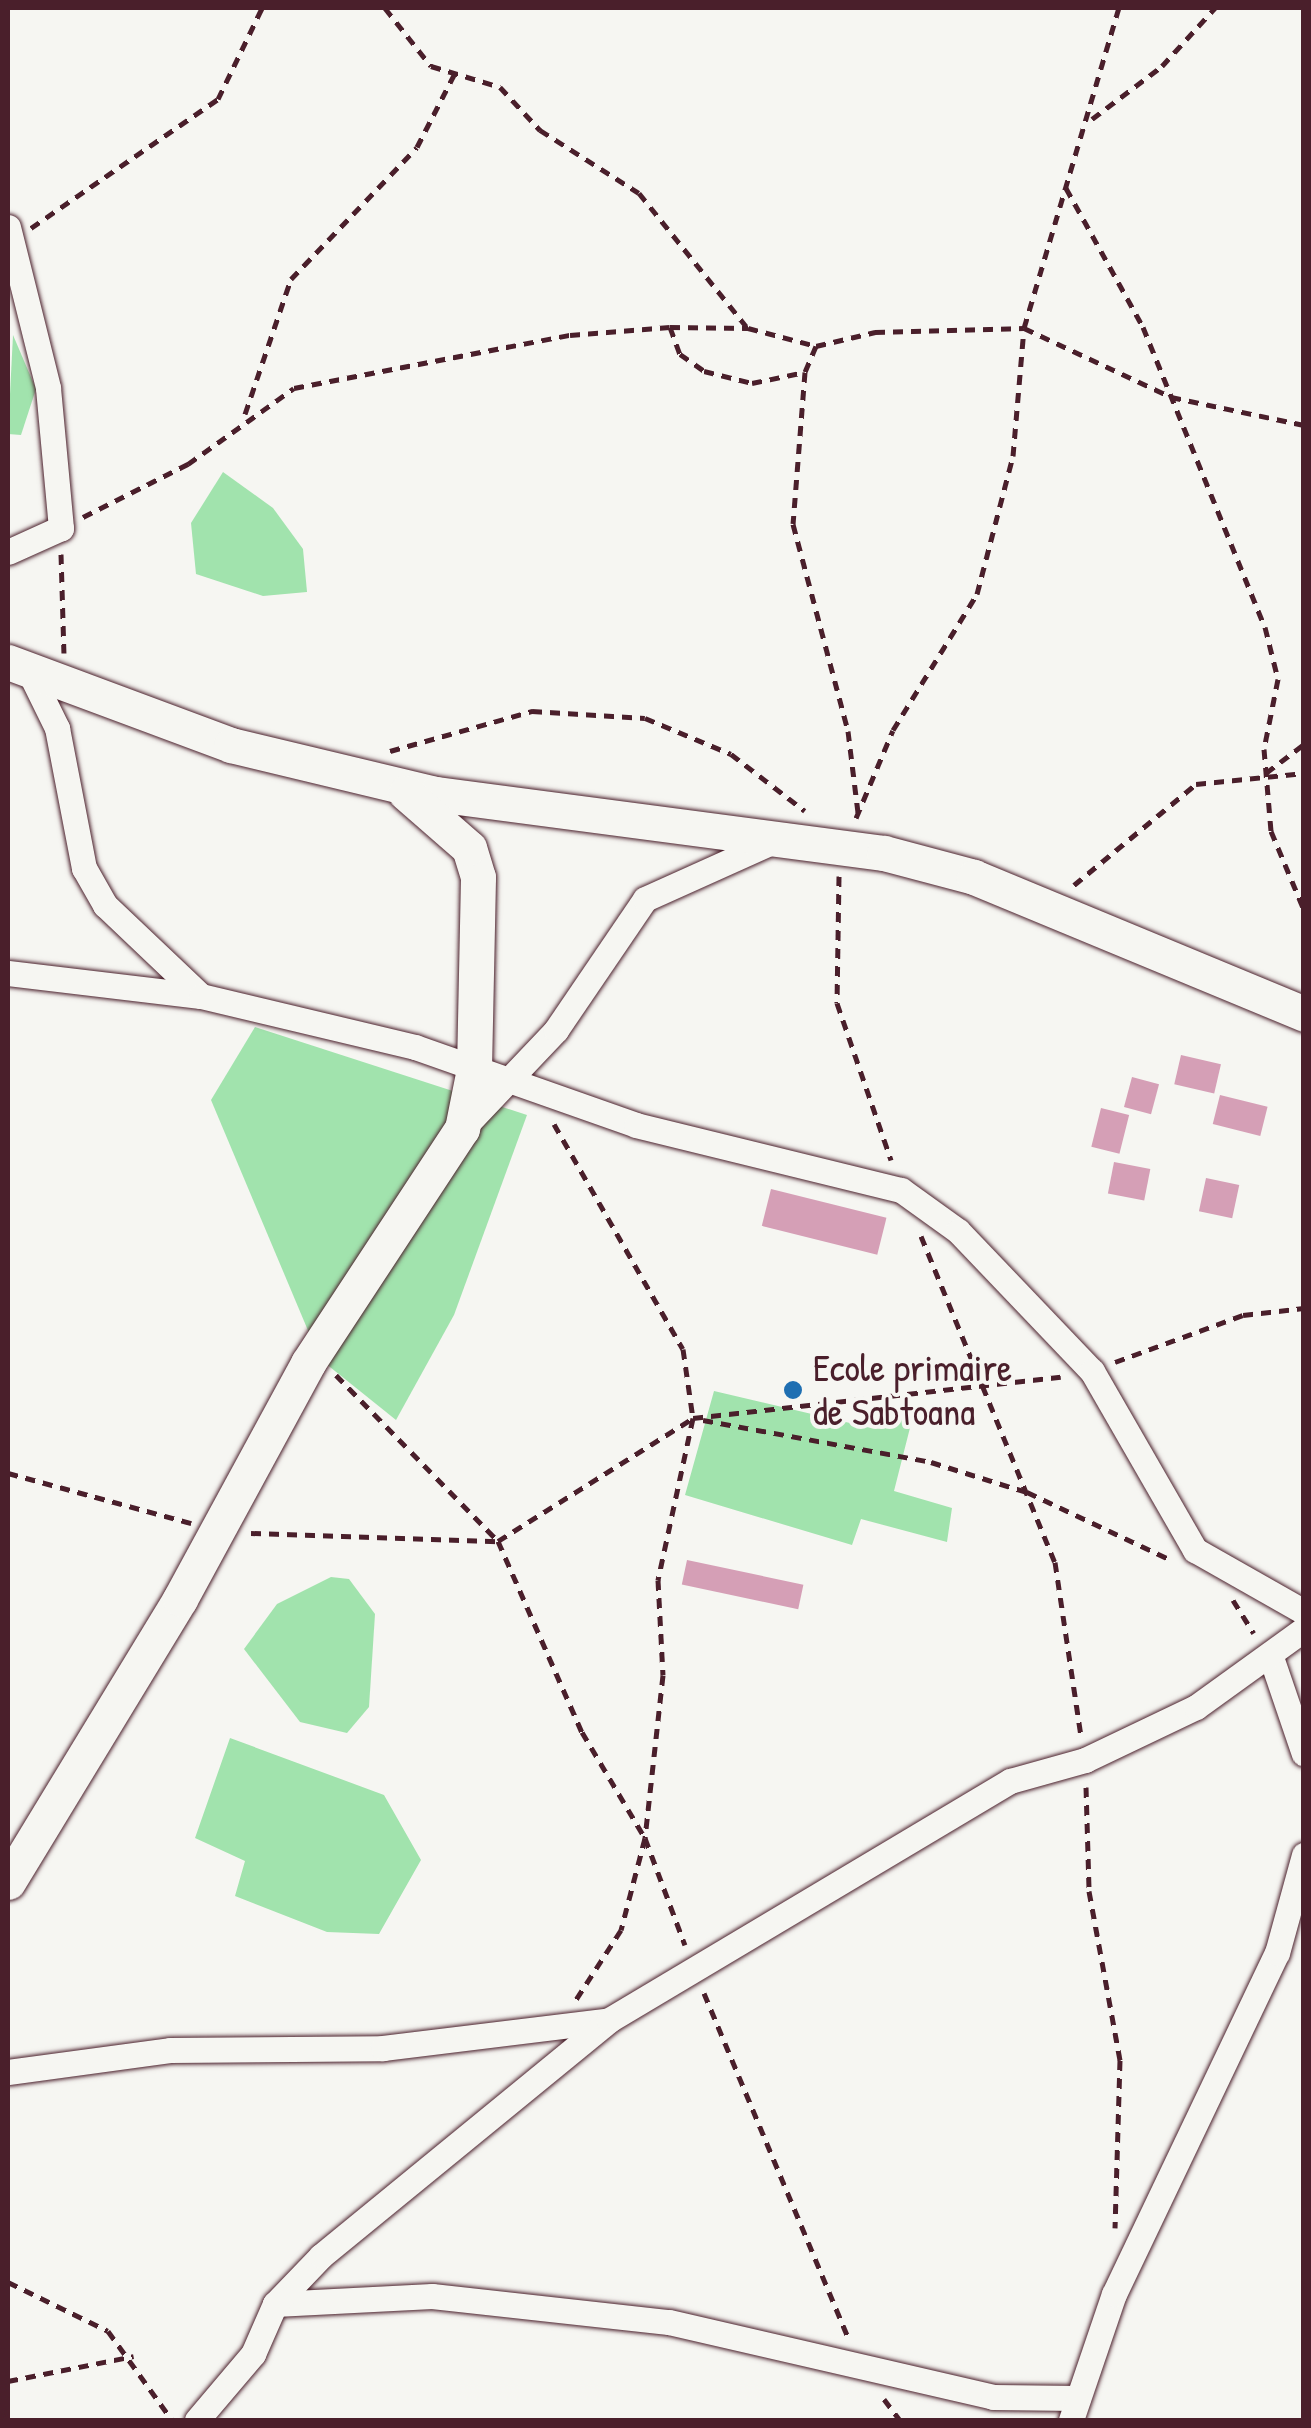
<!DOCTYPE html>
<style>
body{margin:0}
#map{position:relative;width:1311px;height:2428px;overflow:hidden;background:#f6f6f2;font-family:"Patrick Hand",sans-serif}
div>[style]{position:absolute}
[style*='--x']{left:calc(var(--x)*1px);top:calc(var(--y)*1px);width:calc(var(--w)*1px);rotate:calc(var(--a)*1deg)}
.green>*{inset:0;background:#a1e3ad}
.building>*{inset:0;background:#d59fb6;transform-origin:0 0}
.path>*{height:5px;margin-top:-2.5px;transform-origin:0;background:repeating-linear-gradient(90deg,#4a1f2b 0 10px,transparent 0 18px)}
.roads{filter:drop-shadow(0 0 2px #4a1f2b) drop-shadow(0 0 2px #4a1f2b)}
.street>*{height:25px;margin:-12.5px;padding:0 12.5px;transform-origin:12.5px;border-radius:12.5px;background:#f6f6f2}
.secondary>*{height:35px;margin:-17.5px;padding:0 17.5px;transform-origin:17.5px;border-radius:17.5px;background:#f6f6f2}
.dots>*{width:28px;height:28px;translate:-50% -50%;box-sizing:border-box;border:5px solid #f6f6f2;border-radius:50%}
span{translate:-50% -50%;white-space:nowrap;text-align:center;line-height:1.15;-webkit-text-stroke:8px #f6f6f2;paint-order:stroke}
.poi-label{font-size:38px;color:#4a1f2b}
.left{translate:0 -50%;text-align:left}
.frame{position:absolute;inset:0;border:10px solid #4a1f2b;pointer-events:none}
</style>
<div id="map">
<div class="green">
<div style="clip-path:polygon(13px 335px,36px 389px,21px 435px,8px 434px)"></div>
<div style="clip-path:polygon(223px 472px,273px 508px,303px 549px,307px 592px,263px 596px,196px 574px,191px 523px)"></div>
<div style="clip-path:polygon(255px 1027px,527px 1115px,454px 1315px,396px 1420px,320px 1359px,211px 1100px)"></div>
<div style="clip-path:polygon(714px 1391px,871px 1428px,881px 1403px,914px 1412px,894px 1491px,952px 1508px,947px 1542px,861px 1519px,852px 1545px,685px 1495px)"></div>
<div style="clip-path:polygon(331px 1577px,349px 1579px,375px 1614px,369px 1707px,347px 1733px,300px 1722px,244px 1649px,277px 1604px)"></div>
<div style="clip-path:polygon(230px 1738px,384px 1795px,421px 1860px,379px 1934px,327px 1932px,235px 1896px,245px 1861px,195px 1838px)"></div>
</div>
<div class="building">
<div style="left:1181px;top:1055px;width:41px;height:30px;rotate:13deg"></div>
<div style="left:1132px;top:1077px;width:28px;height:31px;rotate:15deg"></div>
<div style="left:1220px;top:1095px;width:49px;height:30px;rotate:14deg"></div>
<div style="left:1101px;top:1108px;width:29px;height:40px;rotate:14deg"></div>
<div style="left:1114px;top:1162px;width:37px;height:32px;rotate:11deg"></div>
<div style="left:1206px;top:1178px;width:34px;height:34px;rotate:12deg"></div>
<div style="left:771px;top:1189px;width:119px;height:38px;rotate:14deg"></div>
<div style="left:687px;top:1560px;width:119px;height:25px;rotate:12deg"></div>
</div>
<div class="path">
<div style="--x:385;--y:8;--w:74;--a:51.6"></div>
<div style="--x:431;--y:66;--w:72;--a:16.9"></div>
<div style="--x:500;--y:87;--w:59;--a:47.1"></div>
<div style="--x:540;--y:130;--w:117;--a:32.5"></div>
<div style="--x:639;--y:193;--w:171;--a:51.2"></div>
<div style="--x:1092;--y:119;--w:88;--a:-37.1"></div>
<div style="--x:1162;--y:66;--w:79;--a:-47.6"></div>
<div style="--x:1066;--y:188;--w:159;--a:61"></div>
<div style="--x:1143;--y:327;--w:324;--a:67.9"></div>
<div style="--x:1265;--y:627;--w:54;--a:76"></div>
<div style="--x:1278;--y:679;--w:71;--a:101.3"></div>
<div style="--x:1264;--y:749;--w:82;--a:85.1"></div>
<div style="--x:1271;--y:831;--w:86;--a:67.3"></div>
<div style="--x:31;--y:228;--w:227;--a:-34.6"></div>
<div style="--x:218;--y:99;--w:101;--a:-64.2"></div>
<div style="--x:670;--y:327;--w:29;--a:70"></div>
<div style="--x:680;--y:354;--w:29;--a:35"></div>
<div style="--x:704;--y:371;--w:49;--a:14"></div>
<div style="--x:752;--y:383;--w:54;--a:-11.7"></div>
<div style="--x:816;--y:346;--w:28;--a:113"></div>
<div style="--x:805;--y:372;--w:152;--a:94.5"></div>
<div style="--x:793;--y:524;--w:214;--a:75.1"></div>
<div style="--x:848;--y:731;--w:83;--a:83"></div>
<div style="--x:245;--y:414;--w:143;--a:-71.2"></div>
<div style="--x:291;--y:279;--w:182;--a:-46.3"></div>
<div style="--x:417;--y:147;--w:83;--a:-62.8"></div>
<div style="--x:83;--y:517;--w:118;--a:-26.8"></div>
<div style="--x:188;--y:464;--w:130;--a:-35.6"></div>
<div style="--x:294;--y:388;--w:281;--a:-10.9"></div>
<div style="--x:570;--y:335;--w:100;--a:-4.6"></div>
<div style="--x:670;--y:327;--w:78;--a:0.7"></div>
<div style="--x:748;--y:328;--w:70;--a:14.8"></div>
<div style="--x:816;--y:346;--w:61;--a:-13.3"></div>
<div style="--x:875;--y:332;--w:149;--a:-1.5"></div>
<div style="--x:1024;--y:328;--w:162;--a:25.1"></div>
<div style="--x:1171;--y:397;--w:136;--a:11.9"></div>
<div style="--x:61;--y:554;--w:99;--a:88.3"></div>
<div style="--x:390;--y:751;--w:148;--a:-15.7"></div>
<div style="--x:532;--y:711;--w:113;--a:3.5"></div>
<div style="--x:645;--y:718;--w:93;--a:22.7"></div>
<div style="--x:731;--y:754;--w:93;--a:37.6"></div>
<div style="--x:1266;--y:773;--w:48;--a:-37.3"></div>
<div style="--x:856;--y:818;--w:95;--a:-67.2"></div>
<div style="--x:893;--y:730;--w:160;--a:-58.3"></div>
<div style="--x:977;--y:594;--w:143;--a:-75.4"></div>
<div style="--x:1013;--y:456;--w:128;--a:-85.1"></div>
<div style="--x:1024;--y:328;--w:334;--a:-73.5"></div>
<div style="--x:839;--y:876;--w:127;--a:90.9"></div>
<div style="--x:837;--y:1003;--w:166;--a:71"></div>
<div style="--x:1074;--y:885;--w:158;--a:-39.6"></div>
<div style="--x:1196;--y:784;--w:109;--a:-5.8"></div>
<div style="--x:554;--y:1124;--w:259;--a:60.2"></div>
<div style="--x:683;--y:1349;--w:70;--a:81.8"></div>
<div style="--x:693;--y:1418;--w:166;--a:102.2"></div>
<div style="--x:658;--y:1580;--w:95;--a:87"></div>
<div style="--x:663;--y:1675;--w:164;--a:96.3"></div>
<div style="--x:645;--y:1838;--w:95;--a:104.6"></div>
<div style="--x:621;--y:1930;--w:85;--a:122.9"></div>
<div style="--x:921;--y:1236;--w:352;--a:67.7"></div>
<div style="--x:1055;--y:1562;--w:176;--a:81.5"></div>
<div style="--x:1115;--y:1362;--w:136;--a:-20.2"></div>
<div style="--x:1243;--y:1315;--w:61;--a:-6.5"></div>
<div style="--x:336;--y:1375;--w:232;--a:45.7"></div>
<div style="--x:498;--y:1541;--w:209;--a:66.3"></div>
<div style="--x:582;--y:1732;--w:123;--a:59.3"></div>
<div style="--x:645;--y:1838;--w:114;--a:69.5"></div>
<div style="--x:703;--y:1420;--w:232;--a:10.4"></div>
<div style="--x:931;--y:1462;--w:101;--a:17.4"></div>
<div style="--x:1027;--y:1492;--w:157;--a:25.3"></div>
<div style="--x:8;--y:1473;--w:190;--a:15.3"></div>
<div style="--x:251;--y:1533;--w:247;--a:1.9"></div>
<div style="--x:498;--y:1541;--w:231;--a:-32.2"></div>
<div style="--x:693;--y:1418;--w:370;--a:-6.4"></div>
<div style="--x:1233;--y:1600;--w:39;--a:58"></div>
<div style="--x:1086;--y:1787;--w:104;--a:88.3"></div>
<div style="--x:1089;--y:1891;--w:172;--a:79.6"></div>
<div style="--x:1120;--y:2060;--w:168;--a:91.7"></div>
<div style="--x:704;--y:1993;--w:374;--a:67.3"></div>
<div style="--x:8;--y:2282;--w:111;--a:26.1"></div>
<div style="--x:108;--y:2331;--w:110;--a:54.3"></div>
<div style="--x:8;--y:2381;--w:128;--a:-11.2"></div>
<div style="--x:884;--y:2399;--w:26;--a:53"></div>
</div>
<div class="roads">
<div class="street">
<div style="--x:8;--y:227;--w:166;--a:76"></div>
<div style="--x:48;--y:388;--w:141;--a:84.7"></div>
<div style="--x:61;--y:528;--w:58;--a:155.6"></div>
<div style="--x:29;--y:671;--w:64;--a:63.8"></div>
<div style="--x:57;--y:728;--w:143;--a:79.1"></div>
<div style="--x:84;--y:868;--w:43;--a:60.4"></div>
<div style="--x:105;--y:905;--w:132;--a:43.5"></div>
<div style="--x:8;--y:973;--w:194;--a:6.8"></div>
<div style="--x:201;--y:996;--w:220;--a:13.4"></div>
<div style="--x:415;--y:1047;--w:234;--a:19.4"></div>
<div style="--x:636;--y:1125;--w:273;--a:13.8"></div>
<div style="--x:901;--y:1190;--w:70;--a:35.7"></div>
<div style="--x:958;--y:1231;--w:194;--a:46.3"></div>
<div style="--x:1092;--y:1371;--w:207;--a:60.1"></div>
<div style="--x:1195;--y:1550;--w:125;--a:29.6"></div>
<div style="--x:465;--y:1126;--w:132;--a:-46.5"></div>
<div style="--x:556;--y:1030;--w:158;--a:-55.8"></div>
<div style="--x:645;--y:899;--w:139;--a:-24.2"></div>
<div style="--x:1271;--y:1657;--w:102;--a:71.2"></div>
<div style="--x:8;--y:2072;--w:163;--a:-7.7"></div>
<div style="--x:170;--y:2050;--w:213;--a:-0.5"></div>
<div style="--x:383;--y:2048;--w:223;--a:-7"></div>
<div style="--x:275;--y:2304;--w:157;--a:-2.9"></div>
<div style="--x:432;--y:2296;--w:238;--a:6.3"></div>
<div style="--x:669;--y:2322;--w:333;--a:13"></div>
<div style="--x:993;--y:2397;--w:85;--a:0.7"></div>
<div style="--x:197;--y:2420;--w:87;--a:-49.7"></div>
<div style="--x:253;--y:2354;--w:55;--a:-66.3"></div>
<div style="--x:275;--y:2304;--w:66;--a:-46.2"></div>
<div style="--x:321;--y:2256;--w:372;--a:-39.3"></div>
<div style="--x:609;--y:2020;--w:467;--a:-30.8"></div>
<div style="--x:1010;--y:1781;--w:78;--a:-15.6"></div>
<div style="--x:1085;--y:1760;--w:123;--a:-25.5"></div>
<div style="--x:1196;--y:1707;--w:133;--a:-35.8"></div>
<div style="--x:1071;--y:2420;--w:133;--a:-71.2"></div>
<div style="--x:1114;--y:2294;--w:378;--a:-64.5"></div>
<div style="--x:1277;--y:1953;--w:102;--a:-74.6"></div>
</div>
<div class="secondary">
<div style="--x:8;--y:662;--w:238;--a:20.4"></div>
<div style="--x:231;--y:745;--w:210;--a:13.5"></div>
<div style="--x:435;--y:794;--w:453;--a:7.5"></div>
<div style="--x:884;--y:853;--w:93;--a:14.9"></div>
<div style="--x:974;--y:877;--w:357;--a:22.5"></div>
<div style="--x:8;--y:1882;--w:331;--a:-58.7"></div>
<div style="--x:180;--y:1599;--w:268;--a:-61.5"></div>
<div style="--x:308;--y:1363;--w:280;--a:-56.7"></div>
<div style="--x:462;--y:1129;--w:61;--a:-78.7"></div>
<div style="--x:474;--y:1069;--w:192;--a:-88.8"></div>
<div style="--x:478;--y:877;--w:30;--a:-107"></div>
<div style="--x:469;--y:848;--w:84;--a:-138.9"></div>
</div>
</div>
<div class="dots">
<div style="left:793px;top:1390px;background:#1f6fb2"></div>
</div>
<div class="poi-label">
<span class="left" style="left:813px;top:1390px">Ecole primaire<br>de Sabtoana</span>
</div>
<div class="frame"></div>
</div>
